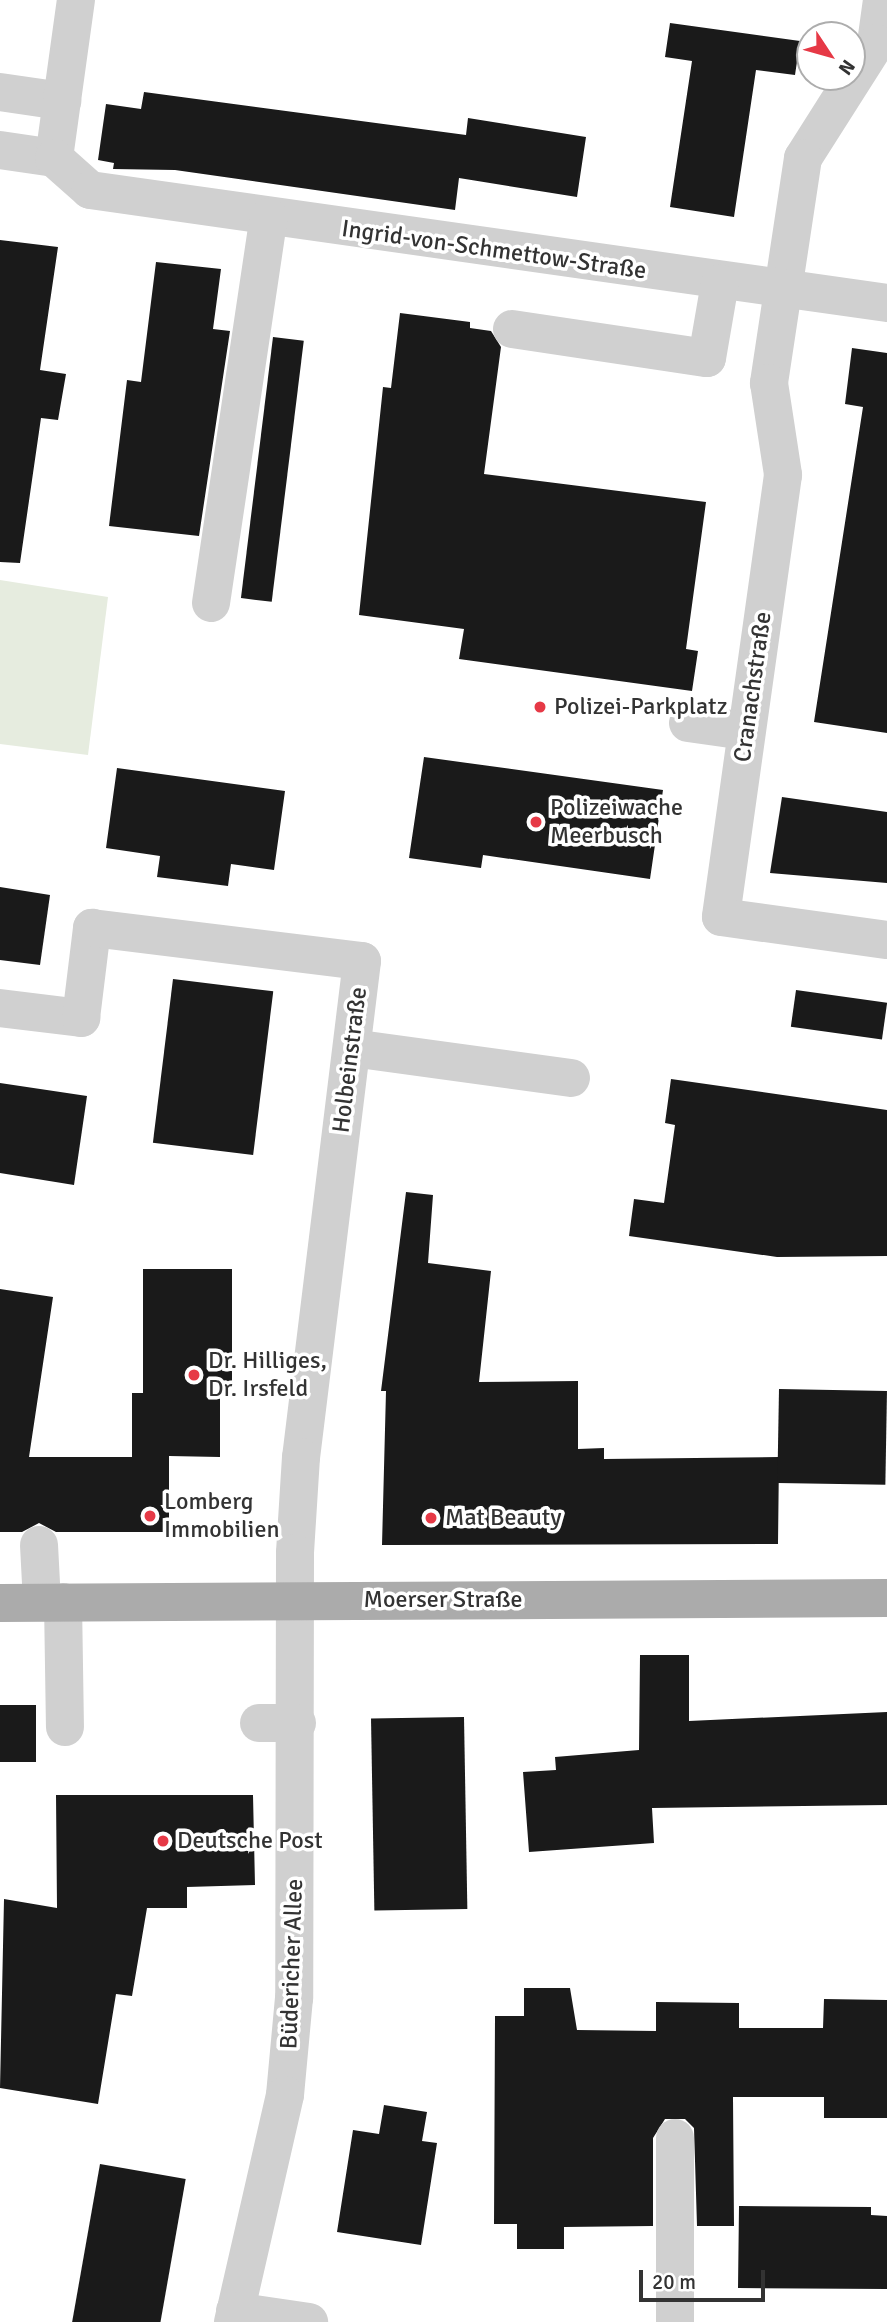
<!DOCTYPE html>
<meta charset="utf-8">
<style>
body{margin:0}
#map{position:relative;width:887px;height:2322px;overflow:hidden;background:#fff;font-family:Signika,sans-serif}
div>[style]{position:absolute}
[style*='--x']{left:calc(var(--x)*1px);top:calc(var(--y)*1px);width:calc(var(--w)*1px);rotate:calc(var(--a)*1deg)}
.green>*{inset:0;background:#e6ecdf}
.building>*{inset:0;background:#1a1a1a;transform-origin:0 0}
.minor>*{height:38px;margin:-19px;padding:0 19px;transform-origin:19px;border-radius:19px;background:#d0d0d0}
.major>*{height:38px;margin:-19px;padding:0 19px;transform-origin:19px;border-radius:19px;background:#ababab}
.dots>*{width:19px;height:19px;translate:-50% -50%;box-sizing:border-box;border:4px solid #fff;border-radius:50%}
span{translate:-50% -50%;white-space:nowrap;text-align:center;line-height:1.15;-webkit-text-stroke:7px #fff;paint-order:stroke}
.street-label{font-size:24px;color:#333}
.poi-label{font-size:24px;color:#333}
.left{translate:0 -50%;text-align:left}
.north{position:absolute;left:796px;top:21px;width:70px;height:70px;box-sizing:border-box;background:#fff;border:2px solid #adadad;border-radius:50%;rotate:126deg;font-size:19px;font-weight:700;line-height:28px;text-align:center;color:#333}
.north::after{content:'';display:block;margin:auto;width:24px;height:32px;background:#e63946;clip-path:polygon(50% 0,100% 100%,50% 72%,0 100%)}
.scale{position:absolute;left:639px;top:2270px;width:126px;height:32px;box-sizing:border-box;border:4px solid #333;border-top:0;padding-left:9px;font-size:21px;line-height:24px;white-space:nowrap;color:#333;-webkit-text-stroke:5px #fff;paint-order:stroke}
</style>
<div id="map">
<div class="green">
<div style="clip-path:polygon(0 580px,108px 597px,88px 755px,0 744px)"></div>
</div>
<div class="building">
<div style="clip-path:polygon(670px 23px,800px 41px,795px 75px,756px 70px,734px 217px,670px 207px,692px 61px,665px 57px)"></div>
<div style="clip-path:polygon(144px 92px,466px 135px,468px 118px,586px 137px,577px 197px,459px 178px,455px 210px,175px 170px,113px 169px,114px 163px,98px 160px,106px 104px,141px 109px)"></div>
<div style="clip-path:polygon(0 240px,58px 247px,40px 370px,66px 374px,58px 420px,41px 418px,20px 563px,0 562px)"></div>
<div style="clip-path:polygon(156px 262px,221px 269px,213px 329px,230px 331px,199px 536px,109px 526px,127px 380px,141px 382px)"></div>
<div style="clip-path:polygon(400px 313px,470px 322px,470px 328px,491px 331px,501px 347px,484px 474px,706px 502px,686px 649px,698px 651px,692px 691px,459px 659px,464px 629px,359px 615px,383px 387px,391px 388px)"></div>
<div style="left:273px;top:337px;width:31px;height:263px;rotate:7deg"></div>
<div style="clip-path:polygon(852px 348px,887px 353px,887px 733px,814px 722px,863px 407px,845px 404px)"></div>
<div style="clip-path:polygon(424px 757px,663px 790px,650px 879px,483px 855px,481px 868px,409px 858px)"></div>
<div style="clip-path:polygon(117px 768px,285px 791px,274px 870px,231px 864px,228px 886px,157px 877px,160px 856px,106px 848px)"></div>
<div style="clip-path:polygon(782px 797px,887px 812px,887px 883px,770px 873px)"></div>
<div style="clip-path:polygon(0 887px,50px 895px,40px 965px,0 960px)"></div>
<div style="left:173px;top:979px;width:101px;height:165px;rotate:7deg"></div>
<div style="left:796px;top:990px;width:92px;height:37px;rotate:8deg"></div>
<div style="clip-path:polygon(671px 1079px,887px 1110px,887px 1256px,777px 1257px,629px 1236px,634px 1199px,664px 1203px,675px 1125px,665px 1123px)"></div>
<div style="clip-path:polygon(0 1083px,87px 1096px,74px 1185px,0 1173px)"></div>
<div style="clip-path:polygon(406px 1192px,433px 1195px,428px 1263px,491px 1271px,479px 1382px,578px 1381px,578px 1449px,604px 1448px,604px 1459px,779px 1457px,778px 1544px,382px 1545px,386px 1391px,381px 1391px)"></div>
<div style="clip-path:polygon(143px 1269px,232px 1269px,232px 1396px,220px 1396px,220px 1457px,169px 1456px,169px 1532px,56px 1532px,39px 1523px,22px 1532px,0 1532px,0 1289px,53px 1297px,29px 1457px,132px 1457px,132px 1393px,143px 1393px)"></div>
<div style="left:779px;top:1389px;width:108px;height:94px;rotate:1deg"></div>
<div style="clip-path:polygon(640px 1655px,689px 1655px,689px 1721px,887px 1712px,887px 1805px,652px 1808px,654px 1843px,529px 1852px,523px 1772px,556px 1770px,555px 1757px,639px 1750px)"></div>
<div style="left:36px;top:1705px;width:57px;height:36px;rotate:90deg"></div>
<div style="left:464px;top:1717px;width:192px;height:93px;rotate:89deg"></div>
<div style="clip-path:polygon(56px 1795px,253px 1795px,255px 1885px,187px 1887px,187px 1908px,147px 1908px,132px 1996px,116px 1994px,98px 2104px,0 2088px,4px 1899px,57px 1908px)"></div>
<div style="clip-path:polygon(524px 1988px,570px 1988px,577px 2030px,656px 2031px,656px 2002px,739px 2003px,739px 2028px,823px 2028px,824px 1999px,887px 2000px,887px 2118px,824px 2118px,824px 2097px,733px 2097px,734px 2226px,697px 2226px,694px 2128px,685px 2119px,665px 2119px,653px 2138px,653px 2226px,564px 2227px,564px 2249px,517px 2249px,517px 2224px,494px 2224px,495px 2016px,524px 2016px)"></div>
<div style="clip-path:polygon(384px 2105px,427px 2112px,422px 2141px,437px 2143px,421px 2245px,337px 2232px,353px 2130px,379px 2134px)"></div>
<div style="left:100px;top:2164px;width:87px;height:161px;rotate:10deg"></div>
<div style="clip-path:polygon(739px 2206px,871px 2207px,871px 2215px,887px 2216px,887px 2289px,738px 2288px)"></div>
</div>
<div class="minor">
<div style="--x:882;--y:0;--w:43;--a:97.9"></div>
<div style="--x:876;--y:43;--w:136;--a:122.4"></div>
<div style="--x:803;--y:158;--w:228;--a:98.6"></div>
<div style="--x:769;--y:383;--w:93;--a:81.3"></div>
<div style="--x:783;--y:475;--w:446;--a:98"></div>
<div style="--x:721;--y:917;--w:168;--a:7.9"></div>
<div style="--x:0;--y:92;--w:63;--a:8.3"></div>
<div style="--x:0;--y:150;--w:55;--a:8.4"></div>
<div style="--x:54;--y:158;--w:160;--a:-82.1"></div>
<div style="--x:54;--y:158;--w:48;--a:41.6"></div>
<div style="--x:90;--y:190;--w:805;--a:8.07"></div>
<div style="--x:512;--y:329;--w:197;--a:8.5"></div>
<div style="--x:707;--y:358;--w:76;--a:-80.2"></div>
<div style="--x:211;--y:603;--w:390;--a:-81.5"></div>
<div style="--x:688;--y:723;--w:59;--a:7.9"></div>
<div style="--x:0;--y:1008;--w:82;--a:7"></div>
<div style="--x:81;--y:1018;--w:91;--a:-83"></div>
<div style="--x:92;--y:928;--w:272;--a:7"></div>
<div style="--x:362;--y:961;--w:500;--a:97"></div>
<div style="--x:301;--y:1457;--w:96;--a:93.6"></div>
<div style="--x:295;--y:1553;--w:445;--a:90.1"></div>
<div style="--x:294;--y:1998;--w:97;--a:95.3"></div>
<div style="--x:285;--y:2095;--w:233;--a:102.9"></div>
<div style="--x:352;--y:1048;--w:221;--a:7.8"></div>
<div style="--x:39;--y:1545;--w:57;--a:87"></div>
<div style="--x:63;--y:1602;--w:125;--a:89.1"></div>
<div style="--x:259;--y:1723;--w:38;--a:0"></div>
<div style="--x:675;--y:2138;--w:184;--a:90"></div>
<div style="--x:235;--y:2311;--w:75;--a:8.5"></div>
</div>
<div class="major">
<div style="--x:0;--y:1603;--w:887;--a:-0.32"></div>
</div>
<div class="dots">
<div style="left:540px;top:707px;background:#e63946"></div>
<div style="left:536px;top:822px;background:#e63946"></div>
<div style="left:194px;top:1375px;background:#e63946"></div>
<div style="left:150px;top:1516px;background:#e63946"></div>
<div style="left:431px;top:1518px;background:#e63946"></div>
<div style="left:163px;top:1841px;background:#e63946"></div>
</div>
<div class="street-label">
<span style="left:494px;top:250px;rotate:8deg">Ingrid-von-Schmettow-Straße</span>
<span style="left:753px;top:687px;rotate:-82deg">Cranachstraße</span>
<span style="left:350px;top:1060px;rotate:-83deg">Holbeinstraße</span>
<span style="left:443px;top:1600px">Moerser Straße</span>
<span style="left:292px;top:1964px;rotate:-88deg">Büdericher Allee</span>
</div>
<div class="poi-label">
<span class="left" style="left:554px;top:707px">Polizei-Parkplatz</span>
<span class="left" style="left:550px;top:822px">Polizeiwache<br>Meerbusch</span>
<span class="left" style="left:208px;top:1375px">Dr. Hilliges,<br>Dr. Irsfeld</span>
<span class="left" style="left:164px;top:1516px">Lomberg<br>Immobilien</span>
<span class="left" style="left:445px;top:1518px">Mat Beauty</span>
<span class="left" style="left:177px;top:1841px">Deutsche Post</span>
</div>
<div class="north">N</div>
<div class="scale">20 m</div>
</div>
